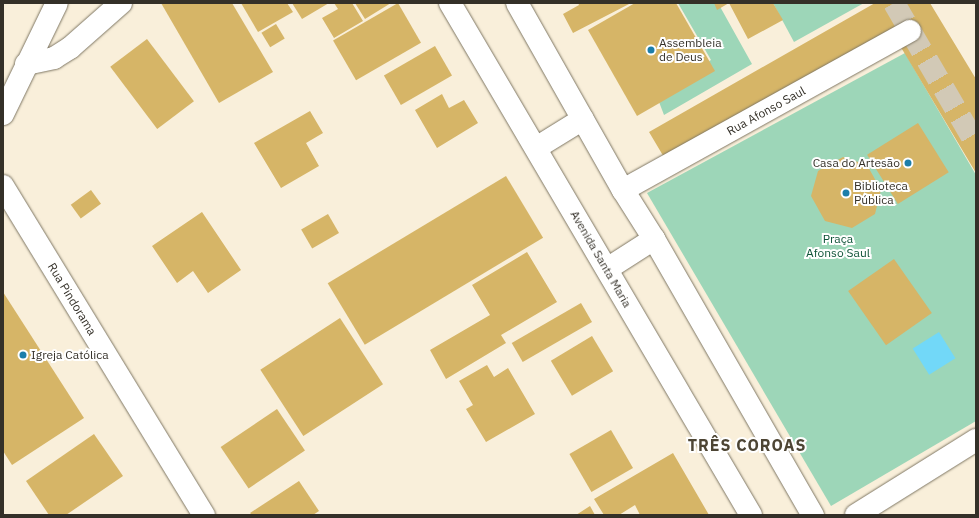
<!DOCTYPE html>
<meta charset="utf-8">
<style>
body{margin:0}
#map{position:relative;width:979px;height:518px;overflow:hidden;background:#f9efda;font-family:"IBM Plex Sans",sans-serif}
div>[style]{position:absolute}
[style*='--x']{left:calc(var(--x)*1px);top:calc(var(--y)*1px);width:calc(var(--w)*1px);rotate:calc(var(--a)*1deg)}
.green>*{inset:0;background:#9dd6b8}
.water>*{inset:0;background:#72d8f8;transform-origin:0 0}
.building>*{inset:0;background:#d6b567;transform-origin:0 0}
.pedestrian-tunnel>*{height:22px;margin-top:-11px;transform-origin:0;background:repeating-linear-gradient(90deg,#d2c9b6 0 22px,transparent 0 33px)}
.roads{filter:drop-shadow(0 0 1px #7f7764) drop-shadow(0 0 1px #7f7764)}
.pedestrian>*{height:22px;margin:-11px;padding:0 11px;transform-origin:11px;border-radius:11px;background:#fff}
.minor>*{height:22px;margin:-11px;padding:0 11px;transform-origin:11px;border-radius:11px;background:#fff}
.tertiary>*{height:22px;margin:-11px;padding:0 11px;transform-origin:11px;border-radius:11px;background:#fff}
.secondary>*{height:22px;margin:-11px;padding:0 11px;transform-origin:11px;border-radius:11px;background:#fff}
.dots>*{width:11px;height:11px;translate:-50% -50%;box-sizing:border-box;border:2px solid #fff;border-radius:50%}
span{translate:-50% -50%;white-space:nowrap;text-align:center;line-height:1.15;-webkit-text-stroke:4px #fff;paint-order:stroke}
.poi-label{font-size:12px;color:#343028}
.left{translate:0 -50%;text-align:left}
.right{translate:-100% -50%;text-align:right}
.street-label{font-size:12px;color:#343028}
.park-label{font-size:12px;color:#0e5337}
.district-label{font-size:16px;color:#4d4534;font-weight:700;letter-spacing:1px}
.frame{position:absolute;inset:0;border:4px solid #343028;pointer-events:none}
</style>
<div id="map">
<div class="green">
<div style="clip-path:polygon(678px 3px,718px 3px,752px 64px,664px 115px,656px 94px,711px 60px)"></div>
<div style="clip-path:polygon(773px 3px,864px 3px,794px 42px)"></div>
<div style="clip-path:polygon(905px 53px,976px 175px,976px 421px,831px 506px,647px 193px)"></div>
</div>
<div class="water">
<div style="left:939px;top:332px;width:31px;height:31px;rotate:58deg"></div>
</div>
<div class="building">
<div style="clip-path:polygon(161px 3px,232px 3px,273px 72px,219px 103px)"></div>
<div style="clip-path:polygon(241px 3px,287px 3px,293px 12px,258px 32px)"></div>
<div style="clip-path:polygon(292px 3px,329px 3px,302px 19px)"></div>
<div style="clip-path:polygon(334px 3px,352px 3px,363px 21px,334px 38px,322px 18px,338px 9px)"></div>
<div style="clip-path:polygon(355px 3px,391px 3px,365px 19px)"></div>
<div style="left:398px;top:3px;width:46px;height:75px;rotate:60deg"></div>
<div style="clip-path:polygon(578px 3px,631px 3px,573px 33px,563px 14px,579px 5px)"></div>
<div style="clip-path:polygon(635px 3px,676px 3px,715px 71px,637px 116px,588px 30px)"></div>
<div style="clip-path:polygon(714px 3px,773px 3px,783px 20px,748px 39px,729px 3px,717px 10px)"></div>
<div style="clip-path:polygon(875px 3px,930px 3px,976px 79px,976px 173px,899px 44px,674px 174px,649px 132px)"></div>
<div style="left:276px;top:24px;width:17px;height:17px;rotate:59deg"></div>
<div style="left:147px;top:39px;width:78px;height:46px;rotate:53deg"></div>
<div style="left:435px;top:46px;width:34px;height:59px;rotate:60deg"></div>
<div style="clip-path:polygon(442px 94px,449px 108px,464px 100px,478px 123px,437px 148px,415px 110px)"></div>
<div style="clip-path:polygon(310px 111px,323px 133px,306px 143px,319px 166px,281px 188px,254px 143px)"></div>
<div style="left:918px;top:123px;width:58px;height:60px;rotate:58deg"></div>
<div style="clip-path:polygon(843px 157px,867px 165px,881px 190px,875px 214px,852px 228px,825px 221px,811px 196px,818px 171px)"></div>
<div style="left:506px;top:176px;width:72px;height:208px;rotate:59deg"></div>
<div style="left:91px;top:190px;width:17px;height:25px;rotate:54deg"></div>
<div style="clip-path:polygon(202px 212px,241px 270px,208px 293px,193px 271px,177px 283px,152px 246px)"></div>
<div style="left:328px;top:214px;width:22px;height:31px;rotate:60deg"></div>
<div style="clip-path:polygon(527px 252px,557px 302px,501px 335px,506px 343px,446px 379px,430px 350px,490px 315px,472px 285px)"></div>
<div style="left:894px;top:259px;width:66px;height:56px;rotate:55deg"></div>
<div style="clip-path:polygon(3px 292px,84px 418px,12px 465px,3px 451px)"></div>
<div style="left:581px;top:303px;width:22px;height:80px;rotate:60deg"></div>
<div style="left:340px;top:318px;width:79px;height:95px;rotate:57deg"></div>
<div style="left:592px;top:336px;width:41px;height:48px;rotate:59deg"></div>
<div style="clip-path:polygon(487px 365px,494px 377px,508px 368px,535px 414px,486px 442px,466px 409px,473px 405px,459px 381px)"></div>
<div style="left:277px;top:409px;width:50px;height:68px;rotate:56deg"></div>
<div style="left:611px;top:430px;width:44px;height:48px;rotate:60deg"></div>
<div style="clip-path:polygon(94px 434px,123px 476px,66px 515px,49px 515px,26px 481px)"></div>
<div style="clip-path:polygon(673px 453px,709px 515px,640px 515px,635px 505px,619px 515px,604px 515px,594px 499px)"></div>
<div style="clip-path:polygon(299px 481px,319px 511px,313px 515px,252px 515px,250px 513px)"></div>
<div style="clip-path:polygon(590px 506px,595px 515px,576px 515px)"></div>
</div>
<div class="pedestrian-tunnel">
<div style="--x:894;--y:3;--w:163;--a:59.8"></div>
</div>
<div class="roads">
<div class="pedestrian">
<div style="--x:623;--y:190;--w:328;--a:-29"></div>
</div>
<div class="minor">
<div style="--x:3;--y:186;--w:386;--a:58.6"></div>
<div style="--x:856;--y:515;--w:142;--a:-32"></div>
</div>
<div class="tertiary">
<div style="--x:26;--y:64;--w:29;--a:-12"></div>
<div style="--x:54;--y:58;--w:19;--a:-32"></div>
<div style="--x:70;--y:48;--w:68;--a:-41.4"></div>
</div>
<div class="secondary">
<div style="--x:450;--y:3;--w:594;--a:59.55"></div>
<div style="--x:517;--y:3;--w:215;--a:60.5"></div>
<div style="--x:623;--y:190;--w:58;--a:57.7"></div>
<div style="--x:654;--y:239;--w:319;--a:60.1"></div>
<div style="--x:3;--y:114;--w:123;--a:-64.1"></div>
<div style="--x:536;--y:148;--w:55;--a:-31.7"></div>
<div style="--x:607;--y:269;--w:56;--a:-32.6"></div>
</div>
</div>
<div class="dots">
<div style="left:651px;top:50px;background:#1c7eaa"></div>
<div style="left:908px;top:163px;background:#1c7eaa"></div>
<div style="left:846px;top:193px;background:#1c7eaa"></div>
<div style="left:23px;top:355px;background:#1c7eaa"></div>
</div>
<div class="poi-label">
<span class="left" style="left:659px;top:50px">Assembleia<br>de Deus</span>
<span class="right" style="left:900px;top:163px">Casa do Artesão</span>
<span class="left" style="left:854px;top:193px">Biblioteca<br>Pública</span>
<span class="left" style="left:31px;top:355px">Igreja Católica</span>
</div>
<div class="street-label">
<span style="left:766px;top:111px;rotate:-29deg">Rua Afonso Saul</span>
<span style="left:601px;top:259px;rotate:60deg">Avenida Santa Maria</span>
<span style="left:72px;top:299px;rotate:59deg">Rua Pindorama</span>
</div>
<div class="park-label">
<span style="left:838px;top:246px">Praça<br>Afonso Saul</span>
</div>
<div class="district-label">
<span style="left:747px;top:445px">TRÊS COROAS</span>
</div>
<div class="frame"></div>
</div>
